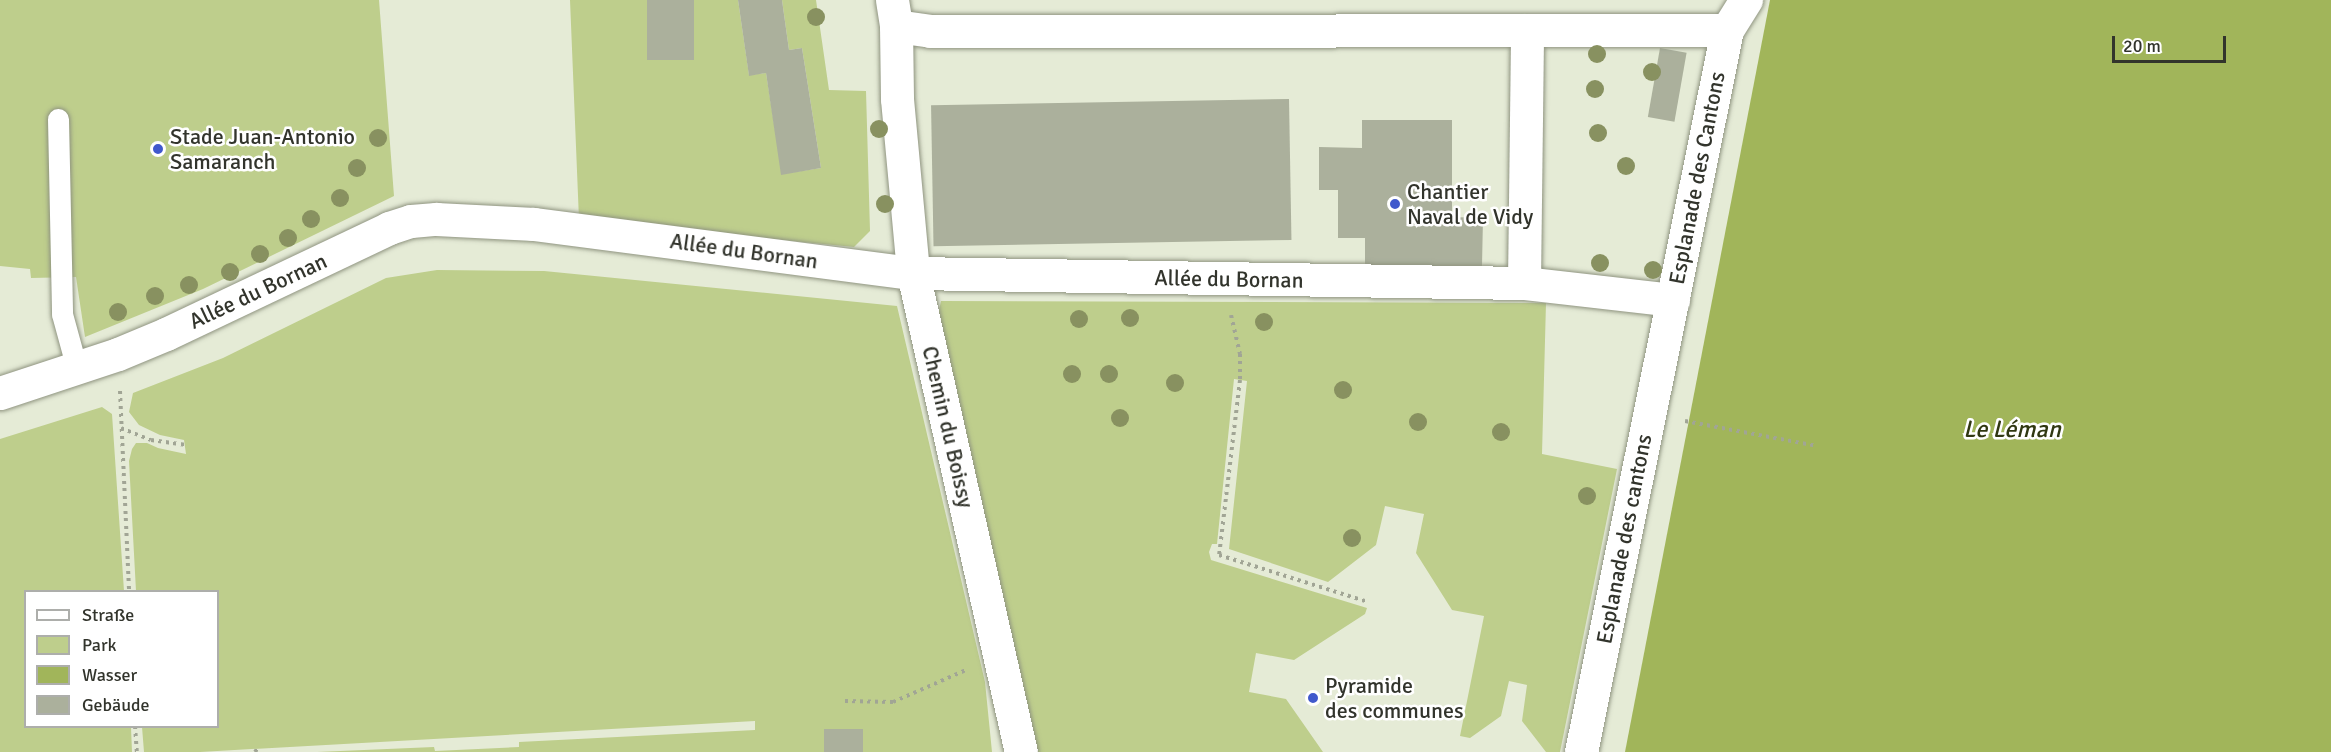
<!DOCTYPE html>
<meta charset="utf-8">
<style>
body{margin:0}
#map{position:relative;width:2331px;height:752px;overflow:hidden;background:#e5ebd6;font-family:Signika,sans-serif}
div>[style]{position:absolute}
[style*='--x']{left:calc(var(--x)*1px);top:calc(var(--y)*1px);width:calc(var(--w)*1px);rotate:calc(var(--a)*1deg)}
.green>*{inset:0;background:#bece8c}
.water>*{inset:0;background:#a1b55a}
.building>*{inset:0;background:#abb09c;transform-origin:0 0}
.path>*{height:4px;margin-top:-2px;transform-origin:0;background:repeating-linear-gradient(90deg,#a1a595 0 3px,transparent 0 7.5px)}
.roads{filter:drop-shadow(0 0 2px #8f9480) drop-shadow(0 0 2px #8f9480)}
.lane>*{height:21px;margin:-10.5px;padding:0 10.5px;transform-origin:10.5px;border-radius:10.5px;background:#fff}
.street>*{height:33px;margin:-16.5px;padding:0 16.5px;transform-origin:16.5px;border-radius:16.5px;background:#fff}
.trees>*{width:18px;height:18px;margin:-9px;border-radius:50%;background:#889160}
.dots>*{width:16px;height:16px;translate:-50% -50%;box-sizing:border-box;border:3px solid #fff;border-radius:50%}
span{translate:-50% -50%;white-space:nowrap;text-align:center;line-height:1.15;-webkit-text-stroke:5px #fff;paint-order:stroke}
.poi-label{font-size:22px;color:#32342c}
.left{translate:0 -50%;text-align:left}
.street-label{font-size:22px;color:#32342c}
.water-label{font-size:24px;color:#303812;font-style:italic}
.legend{position:absolute;left:24px;top:590px;width:195px;height:138px;box-sizing:border-box;background:#fff;border:2px solid #adaeab;margin:0;padding:8px 10px;list-style:none;font-size:18px;color:#32342c}
.legend li{display:flex;align-items:center;gap:12px;height:30px}
.legend b{width:30px;border:2px solid #adaeab}
.scale{position:absolute;left:2112px;top:36px;width:114px;height:27px;box-sizing:border-box;border:3px solid #32342c;border-top:0;padding-left:8px;font-size:18px;line-height:21px;white-space:nowrap;color:#32342c;-webkit-text-stroke:4px #fff;paint-order:stroke}
</style>
<div id="map">
<div class="green">
<div style="clip-path:polygon(0 0,379px 0,394px 196px,203px 289px,85px 337px,76px 277px,31px 278px,30px 269px,0 266px)"></div>
<div style="clip-path:polygon(570px 0,738px 0,749px 75px,766px 73px,782px 174px,821px 168px,802px 48px,789px 50px,782px 0,816px 0,829px 90px,866px 91px,870px 231px,854px 247px,579px 220px)"></div>
<div style="clip-path:polygon(437px 270px,544px 271px,897px 306px,985px 682px,992px 752px,317px 752px,434px 747px,435px 751px,519px 747px,519px 742px,755px 730px,755px 721px,200px 752px,144px 752px,142px 727px,218px 726px,218px 592px,136px 591px,129px 461px,132px 449px,136px 443px,147px 443px,158px 448px,186px 454px,184px 440px,160px 435px,139px 425px,129px 412px,133px 393px,223px 358px,386px 278px)"></div>
<div style="clip-path:polygon(941px 301px,1546px 303px,1542px 454px,1617px 469px,1560px 752px,1546px 752px,1522px 721px,1527px 685px,1509px 681px,1501px 716px,1470px 738px,1460px 736px,1484px 616px,1452px 610px,1416px 553px,1424px 514px,1385px 506px,1376px 545px,1328px 582px,1229px 549px,1247px 381px,1234px 379px,1217px 544px,1212px 544px,1209px 552px,1211px 560px,1367px 608px,1365px 614px,1294px 660px,1256px 653px,1249px 692px,1286px 699px,1323px 752px,1032px 752px,936px 325px)"></div>
<div style="clip-path:polygon(102px 407px,112px 414px,124px 591px,26px 592px,26px 726px,131px 727px,132px 752px,0 752px,0 439px)"></div>
</div>
<div class="water">
<div style="clip-path:polygon(1770px 0,2331px 0,2331px 752px,1625px 752px)"></div>
</div>
<div class="building">
<div style="left:647px;top:0;width:47px;height:60px"></div>
<div style="clip-path:polygon(738px 0,782px 0,789px 50px,802px 48px,821px 168px,781px 175px,766px 73px,749px 76px)"></div>
<div style="left:1660px;top:48px;width:27px;height:70px;rotate:10deg"></div>
<div style="left:1289px;top:99px;width:141px;height:358px;rotate:89deg"></div>
<div style="clip-path:polygon(1362px 120px,1452px 120px,1452px 217px,1483px 218px,1482px 266px,1365px 266px,1365px 238px,1338px 238px,1338px 190px,1319px 190px,1319px 147px,1362px 148px)"></div>
<div style="left:824px;top:729px;width:39px;height:23px"></div>
</div>
<div class="path">
<div style="--x:1231;--y:315;--w:40;--a:77"></div>
<div style="--x:1240;--y:354;--w:26;--a:90"></div>
<div style="--x:1240;--y:380;--w:176;--a:96.8"></div>
<div style="--x:1219;--y:555;--w:156;--a:17.5"></div>
<div style="--x:120;--y:391;--w:201;--a:87.4"></div>
<div style="--x:1685;--y:421;--w:134;--a:10.7"></div>
<div style="--x:121;--y:428;--w:32;--a:22"></div>
<div style="--x:151;--y:440;--w:34;--a:8"></div>
<div style="--x:845;--y:701;--w:48;--a:1.2"></div>
<div style="--x:893;--y:702;--w:80;--a:-23.7"></div>
<div style="--x:135;--y:726;--w:26;--a:86"></div>
<div style="--x:255;--y:752;--w:4;--a:-56"></div>
</div>
<div class="roads">
<div class="lane">
<div style="--x:58;--y:119;--w:195;--a:88.8"></div>
<div style="--x:62;--y:314;--w:57;--a:74.7"></div>
</div>
<div class="street">
<div style="--x:892;--y:0;--w:26;--a:81"></div>
<div style="--x:896;--y:26;--w:73;--a:89.2"></div>
<div style="--x:897;--y:99;--w:175;--a:84.7"></div>
<div style="--x:913;--y:273;--w:491;--a:77.3"></div>
<div style="--x:896;--y:26;--w:34;--a:8"></div>
<div style="--x:930;--y:31;--w:797;--a:-0.07"></div>
<div style="--x:1524;--y:283;--w:253;--a:-89.3"></div>
<div style="--x:0;--y:393;--w:124;--a:-18.3"></div>
<div style="--x:118;--y:354;--w:52;--a:-22.6"></div>
<div style="--x:166;--y:334;--w:247;--a:-25.4"></div>
<div style="--x:389;--y:228;--w:23;--a:-18"></div>
<div style="--x:411;--y:221;--w:25;--a:-5"></div>
<div style="--x:436;--y:219;--w:98;--a:2.9"></div>
<div style="--x:534;--y:224;--w:382;--a:7.4"></div>
<div style="--x:913;--y:273;--w:611;--a:0.94"></div>
<div style="--x:1524;--y:283;--w:150;--a:6.5"></div>
<div style="--x:1581;--y:752;--w:737;--a:-78.57"></div>
<div style="--x:1727;--y:30;--w:36;--a:-58"></div>
</div>
</div>
<div class="trees">
<div style="left:816px;top:17px"></div>
<div style="left:1597px;top:54px"></div>
<div style="left:1652px;top:72px"></div>
<div style="left:1595px;top:89px"></div>
<div style="left:879px;top:129px"></div>
<div style="left:1598px;top:133px"></div>
<div style="left:378px;top:138px"></div>
<div style="left:1626px;top:166px"></div>
<div style="left:357px;top:168px"></div>
<div style="left:340px;top:198px"></div>
<div style="left:885px;top:204px"></div>
<div style="left:311px;top:219px"></div>
<div style="left:288px;top:238px"></div>
<div style="left:260px;top:254px"></div>
<div style="left:1600px;top:263px"></div>
<div style="left:1653px;top:270px"></div>
<div style="left:230px;top:272px"></div>
<div style="left:189px;top:285px"></div>
<div style="left:155px;top:296px"></div>
<div style="left:118px;top:312px"></div>
<div style="left:1130px;top:318px"></div>
<div style="left:1079px;top:319px"></div>
<div style="left:1264px;top:322px"></div>
<div style="left:1072px;top:374px"></div>
<div style="left:1109px;top:374px"></div>
<div style="left:1175px;top:383px"></div>
<div style="left:1343px;top:390px"></div>
<div style="left:1120px;top:418px"></div>
<div style="left:1418px;top:422px"></div>
<div style="left:1501px;top:432px"></div>
<div style="left:1587px;top:496px"></div>
<div style="left:1352px;top:538px"></div>
</div>
<div class="dots">
<div style="left:158px;top:149px;background:#4059cc"></div>
<div style="left:1395px;top:204px;background:#4059cc"></div>
<div style="left:1313px;top:698px;background:#4059cc"></div>
</div>
<div class="poi-label">
<span class="left" style="left:170px;top:149px">Stade Juan-Antonio<br>Samaranch</span>
<span class="left" style="left:1407px;top:204px">Chantier<br>Naval de Vidy</span>
<span class="left" style="left:1325px;top:698px">Pyramide<br>des communes</span>
</div>
<div class="street-label">
<span style="left:1697px;top:178px;rotate:-79deg">Esplanade des Cantons</span>
<span style="left:744px;top:251px;rotate:8deg">Allée du Bornan</span>
<span style="left:1229px;top:279px;rotate:1deg">Allée du Bornan</span>
<span style="left:258px;top:291px;rotate:-25deg">Allée du Bornan</span>
<span style="left:948px;top:427px;rotate:77deg">Chemin du Boissy</span>
<span style="left:1624px;top:539px;rotate:-79deg">Esplanade des cantons</span>
</div>
<div class="water-label">
<span style="left:2012px;top:430px">Le Léman</span>
</div>
<ul class="legend">
<li><b style="height:8px;background:#fff"></b>Straße</li>
<li><b style="height:16px;background:#bece8c"></b>Park</li>
<li><b style="height:16px;background:#a1b55a"></b>Wasser</li>
<li><b style="height:16px;background:#abb09c"></b>Gebäude</li>
</ul>
<div class="scale">20 m</div>
</div>
